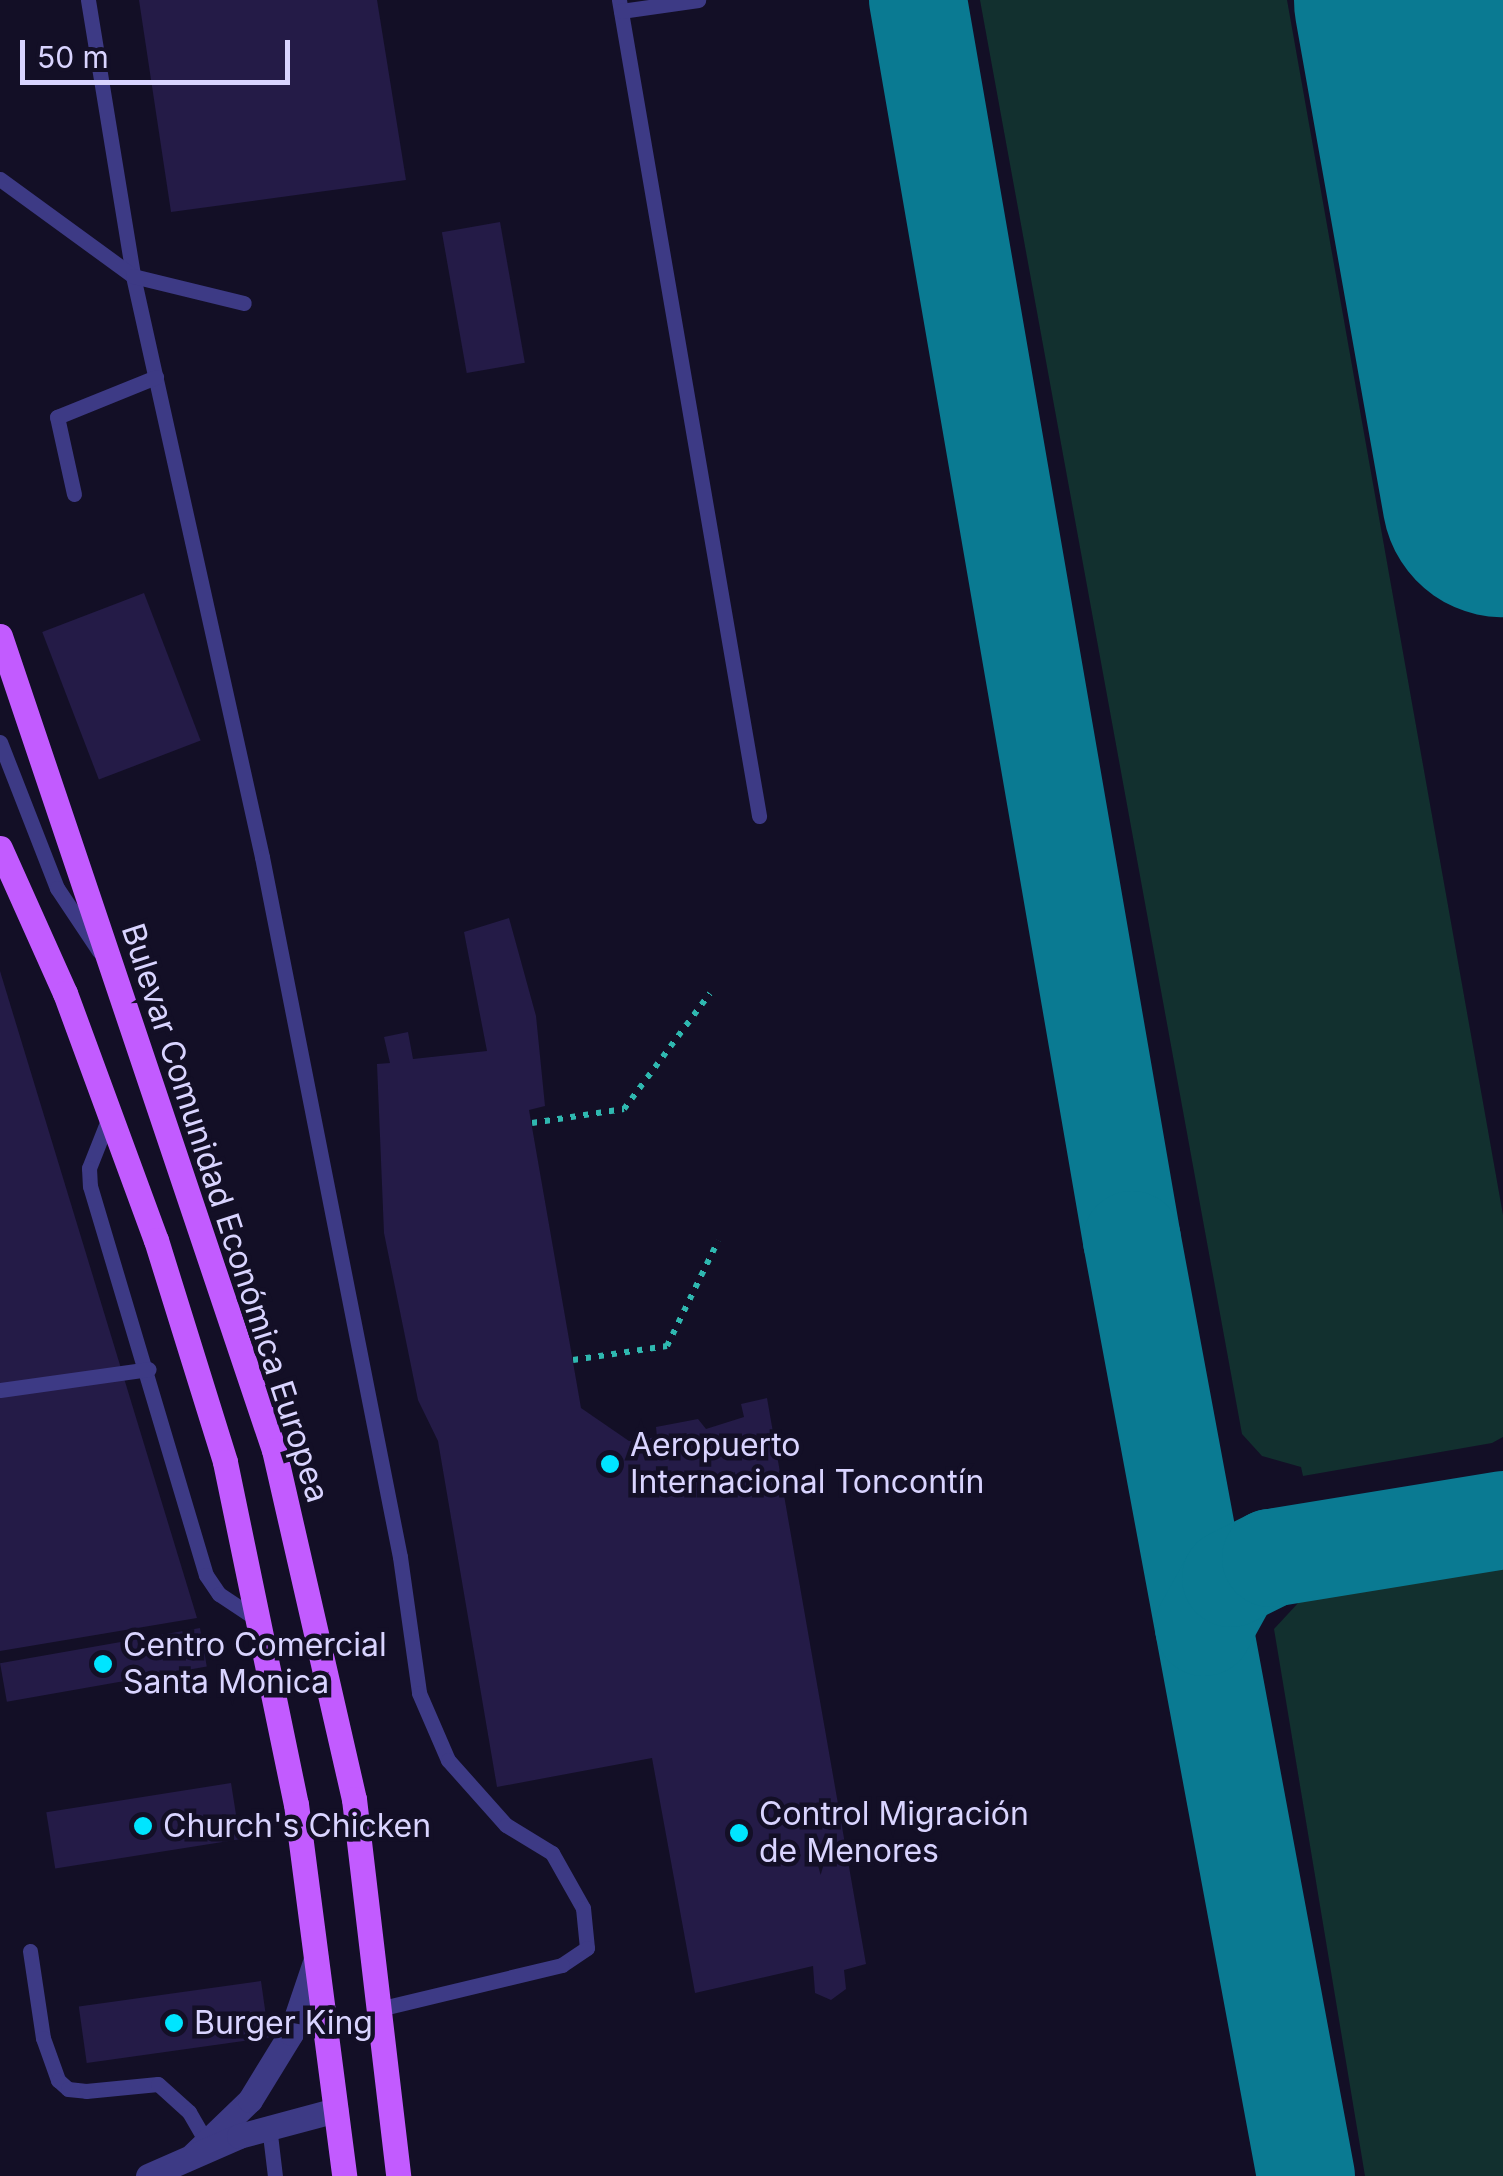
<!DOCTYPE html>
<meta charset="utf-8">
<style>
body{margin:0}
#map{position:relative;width:1503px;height:2176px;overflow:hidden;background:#130f26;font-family:Inter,sans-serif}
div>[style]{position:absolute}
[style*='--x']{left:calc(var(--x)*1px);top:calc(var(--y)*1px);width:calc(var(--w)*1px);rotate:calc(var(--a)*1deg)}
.green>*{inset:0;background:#12302f}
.taxiway>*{height:98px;margin:-49px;padding:0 49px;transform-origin:49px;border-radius:49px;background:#0a7a92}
.runway>*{height:242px;margin:-121px;padding:0 121px;transform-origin:121px;border-radius:121px;background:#0a7a92}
.building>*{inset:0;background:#241b47;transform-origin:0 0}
.path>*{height:6px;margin-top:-3px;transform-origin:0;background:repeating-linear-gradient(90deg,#2fb8b0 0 5px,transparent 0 13px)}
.service>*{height:15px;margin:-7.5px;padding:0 7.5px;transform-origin:7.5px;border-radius:7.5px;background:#3d3a85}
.minor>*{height:25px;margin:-12.5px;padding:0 12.5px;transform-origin:12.5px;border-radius:12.5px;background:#3d3a85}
.primary>*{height:25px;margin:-12.5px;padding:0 12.5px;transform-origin:12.5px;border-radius:12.5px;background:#c25bff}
.dots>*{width:28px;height:28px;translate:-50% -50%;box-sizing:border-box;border:5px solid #130f26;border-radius:50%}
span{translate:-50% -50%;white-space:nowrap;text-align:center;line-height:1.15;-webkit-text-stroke:9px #130f26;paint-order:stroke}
.street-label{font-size:32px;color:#d9d4ff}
.poi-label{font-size:32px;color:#d9d4ff}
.left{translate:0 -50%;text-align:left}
.scale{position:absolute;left:20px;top:40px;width:270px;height:45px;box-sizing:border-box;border:5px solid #d9d4ff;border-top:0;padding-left:12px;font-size:30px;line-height:35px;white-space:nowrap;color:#d9d4ff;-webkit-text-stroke:8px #130f26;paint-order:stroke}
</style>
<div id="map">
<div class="green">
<div style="clip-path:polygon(980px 0,1287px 0,1503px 1215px,1503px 1437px,1492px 1443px,1303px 1476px,1301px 1467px,1262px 1456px,1242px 1434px)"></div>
<div style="clip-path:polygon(1503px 1549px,1503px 2176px,1365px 2176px,1274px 1629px,1300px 1601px,1348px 1584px,1347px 1572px)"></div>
</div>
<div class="taxiway">
<div style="--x:918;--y:0;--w:1258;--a:80.21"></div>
<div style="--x:1132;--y:1240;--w:952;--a:79.47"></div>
<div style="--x:1204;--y:1627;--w:56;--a:-61.1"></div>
<div style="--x:1231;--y:1578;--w:45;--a:-26.6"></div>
<div style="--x:1271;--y:1558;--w:235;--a:-9.3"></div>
</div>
<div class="runway">
<div style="--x:1415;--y:0;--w:504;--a:79.94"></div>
</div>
<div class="building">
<div style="clip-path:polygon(139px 0,377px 0,406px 180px,171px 212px)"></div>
<div style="left:500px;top:222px;width:143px;height:59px;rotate:80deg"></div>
<div style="left:144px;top:593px;width:158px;height:109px;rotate:69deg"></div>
<div style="clip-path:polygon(509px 918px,536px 1016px,545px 1106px,529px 1110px,581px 1408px,629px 1441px,657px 1437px,656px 1427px,698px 1419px,706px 1429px,744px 1417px,741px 1404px,767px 1398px,866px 1964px,844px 1970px,846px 1989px,831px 2000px,815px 1993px,813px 1966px,695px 1993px,652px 1758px,497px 1787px,438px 1441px,418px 1400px,384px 1233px,377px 1064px,390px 1063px,384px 1037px,408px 1032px,413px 1059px,487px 1051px,464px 932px)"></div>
<div style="clip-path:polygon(0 971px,197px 1618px,0 1651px)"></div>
<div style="left:200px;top:1628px;width:39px;height:203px;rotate:80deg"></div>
<div style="left:231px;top:1783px;width:57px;height:187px;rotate:81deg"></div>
<div style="left:261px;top:1981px;width:57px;height:184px;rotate:82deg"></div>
</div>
<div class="path">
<div style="--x:532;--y:1123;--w:93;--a:-8.7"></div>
<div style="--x:624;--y:1109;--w:144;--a:-53.4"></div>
<div style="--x:573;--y:1360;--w:95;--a:-8.5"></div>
<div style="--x:667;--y:1346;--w:117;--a:-64.1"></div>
</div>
<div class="service">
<div style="--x:88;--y:0;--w:280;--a:80.7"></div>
<div style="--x:133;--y:276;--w:595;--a:77.48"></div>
<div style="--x:262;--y:857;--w:713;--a:78.85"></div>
<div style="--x:400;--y:1557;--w:137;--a:82"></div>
<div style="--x:419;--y:1693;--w:73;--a:66.6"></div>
<div style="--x:448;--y:1760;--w:87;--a:48.3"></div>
<div style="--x:506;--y:1825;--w:54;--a:31.3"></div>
<div style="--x:552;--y:1853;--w:63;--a:60.6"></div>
<div style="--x:583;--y:1908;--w:40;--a:84.3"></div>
<div style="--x:587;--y:1948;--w:30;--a:146"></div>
<div style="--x:562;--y:1965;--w:188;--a:166.5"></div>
<div style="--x:619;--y:0;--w:828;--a:80.26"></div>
<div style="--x:621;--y:11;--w:78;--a:-8.1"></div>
<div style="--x:0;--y:179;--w:165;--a:36.1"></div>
<div style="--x:133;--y:276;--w:114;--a:13.7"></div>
<div style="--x:74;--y:494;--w:79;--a:-102.4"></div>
<div style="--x:57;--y:417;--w:107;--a:-22"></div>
<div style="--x:0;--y:742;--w:157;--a:68.7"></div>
<div style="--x:57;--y:888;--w:76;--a:56.3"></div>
<div style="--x:110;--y:1115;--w:57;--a:111.6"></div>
<div style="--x:89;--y:1168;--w:18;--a:87"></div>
<div style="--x:90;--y:1186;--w:406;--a:73.4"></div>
<div style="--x:206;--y:1575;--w:23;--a:56"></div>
<div style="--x:219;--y:1594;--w:47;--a:33.7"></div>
<div style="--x:0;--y:1390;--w:150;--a:-8"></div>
<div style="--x:30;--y:1951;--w:88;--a:81.5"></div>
<div style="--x:43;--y:2038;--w:45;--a:70.3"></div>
<div style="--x:58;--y:2080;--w:13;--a:42"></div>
<div style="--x:68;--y:2089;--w:18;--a:6"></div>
<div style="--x:86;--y:2091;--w:72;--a:-5.6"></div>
<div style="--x:158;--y:2084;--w:42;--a:42.1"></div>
<div style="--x:189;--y:2112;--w:34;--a:60"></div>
<div style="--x:269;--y:2126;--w:50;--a:83.2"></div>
</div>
<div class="minor">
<div style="--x:193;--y:2155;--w:79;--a:-44"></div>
<div style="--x:250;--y:2100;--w:79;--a:-58.5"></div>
<div style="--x:291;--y:2033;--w:78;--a:-71.3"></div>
<div style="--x:148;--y:2176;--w:99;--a:-23.7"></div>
<div style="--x:239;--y:2136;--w:100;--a:-15"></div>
</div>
<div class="primary">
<div style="--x:0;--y:636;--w:859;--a:71.4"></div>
<div style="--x:274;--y:1450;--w:358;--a:77.1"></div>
<div style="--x:354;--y:1799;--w:380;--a:83.3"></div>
<div style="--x:0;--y:848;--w:159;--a:65.9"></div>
<div style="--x:65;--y:993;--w:263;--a:69.8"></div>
<div style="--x:156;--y:1240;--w:232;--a:72.7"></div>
<div style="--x:225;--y:1462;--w:349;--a:78.3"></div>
<div style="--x:296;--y:1804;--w:375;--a:82.6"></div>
</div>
<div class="dots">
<div style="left:610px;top:1464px;background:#00e5ff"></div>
<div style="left:103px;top:1664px;background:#00e5ff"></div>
<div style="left:143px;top:1826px;background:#00e5ff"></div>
<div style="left:739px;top:1833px;background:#00e5ff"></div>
<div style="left:174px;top:2023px;background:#00e5ff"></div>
</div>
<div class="street-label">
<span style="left:225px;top:1213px;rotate:72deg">Bulevar Comunidad Económica Europea</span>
</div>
<div class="poi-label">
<span class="left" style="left:630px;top:1464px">Aeropuerto<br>Internacional Toncontín</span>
<span class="left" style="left:123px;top:1664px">Centro Comercial<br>Santa Monica</span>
<span class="left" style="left:759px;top:1833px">Control Migración<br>de Menores</span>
<span class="left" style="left:163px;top:1826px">Church's Chicken</span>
<span class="left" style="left:194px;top:2023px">Burger King</span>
</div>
<div class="scale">50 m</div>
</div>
